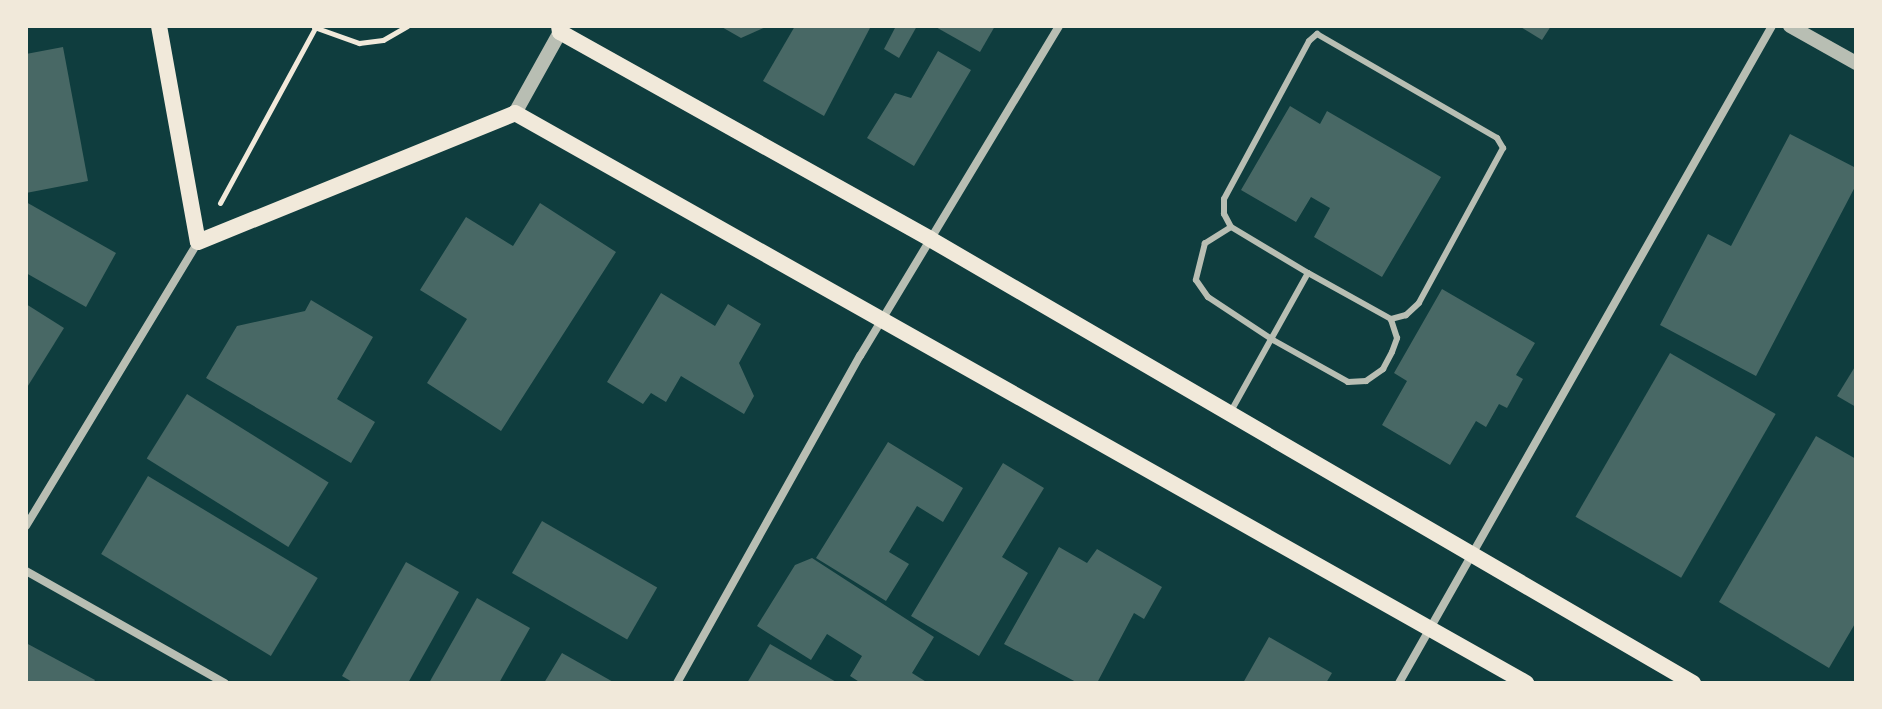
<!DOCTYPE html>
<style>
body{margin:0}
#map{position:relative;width:1882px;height:709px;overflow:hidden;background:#0f3d3e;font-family:Barlow,sans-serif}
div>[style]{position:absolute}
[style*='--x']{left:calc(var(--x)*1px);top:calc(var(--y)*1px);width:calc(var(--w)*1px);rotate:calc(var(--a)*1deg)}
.building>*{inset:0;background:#486865;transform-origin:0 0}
.path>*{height:5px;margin:-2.5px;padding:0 2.5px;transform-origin:2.5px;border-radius:2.5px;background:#f1e9da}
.service>*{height:6px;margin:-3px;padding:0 3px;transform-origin:3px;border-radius:3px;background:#b8beb3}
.minor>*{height:8px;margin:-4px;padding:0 4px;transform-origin:4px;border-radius:4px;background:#b8beb3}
.tertiary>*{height:14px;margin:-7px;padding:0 7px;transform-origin:7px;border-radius:7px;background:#b8beb3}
.secondary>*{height:16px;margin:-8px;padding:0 8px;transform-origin:8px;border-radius:8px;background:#f1e9da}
span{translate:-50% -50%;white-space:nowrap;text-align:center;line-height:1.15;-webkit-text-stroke:7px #f1e9da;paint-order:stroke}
.frame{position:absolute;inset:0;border:28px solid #f1e9da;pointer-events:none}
</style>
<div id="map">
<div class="building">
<div style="clip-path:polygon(720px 26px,768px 26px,741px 38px)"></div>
<div style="clip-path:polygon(795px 26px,871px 26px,824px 116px,763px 81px)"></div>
<div style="clip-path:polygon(896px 26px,917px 26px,899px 58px,884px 49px)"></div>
<div style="clip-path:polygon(934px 26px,995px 26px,980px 52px)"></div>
<div style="clip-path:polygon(1519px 26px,1551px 26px,1542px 40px)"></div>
<div style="clip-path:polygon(63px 47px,88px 181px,26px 193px,26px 54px)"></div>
<div style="clip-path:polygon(938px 51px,971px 70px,914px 166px,867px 138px,895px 93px,911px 98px)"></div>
<div style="clip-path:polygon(1290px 106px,1320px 124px,1327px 111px,1441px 177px,1382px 277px,1314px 237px,1330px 208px,1311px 197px,1296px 222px,1241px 190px)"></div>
<div style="clip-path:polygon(1790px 134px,1856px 168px,1856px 185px,1756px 376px,1660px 325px,1708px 234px,1731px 246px)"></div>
<div style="clip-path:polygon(26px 202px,116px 253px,86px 307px,26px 273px)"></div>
<div style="clip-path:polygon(540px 203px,616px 252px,501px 431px,427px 383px,467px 319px,420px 290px,466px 217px,513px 246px)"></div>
<div style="clip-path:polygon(1442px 289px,1535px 343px,1516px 375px,1523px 379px,1507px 408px,1499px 404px,1486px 427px,1476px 421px,1450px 465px,1382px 425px,1407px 381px,1394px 373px)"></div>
<div style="clip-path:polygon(661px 293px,715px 326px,728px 304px,761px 324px,739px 363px,754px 396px,744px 414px,681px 376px,666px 402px,651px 393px,643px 404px,607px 382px)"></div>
<div style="clip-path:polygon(311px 300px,373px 337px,337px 399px,375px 422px,351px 463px,206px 378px,237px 326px,305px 311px)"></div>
<div style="clip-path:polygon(26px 304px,64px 328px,26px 389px)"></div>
<div style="left:1670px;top:353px;width:122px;height:189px;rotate:30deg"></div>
<div style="clip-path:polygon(1856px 365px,1856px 407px,1837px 396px)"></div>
<div style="left:187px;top:394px;width:167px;height:76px;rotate:32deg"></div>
<div style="clip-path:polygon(1816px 436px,1856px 459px,1856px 622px,1829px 668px,1719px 602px)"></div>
<div style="clip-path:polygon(888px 442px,963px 488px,943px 522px,917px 506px,889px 552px,909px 564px,886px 601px,816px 558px)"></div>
<div style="clip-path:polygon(1003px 463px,1044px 488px,1002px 557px,1028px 573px,979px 656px,911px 616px)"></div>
<div style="left:148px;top:476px;width:198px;height:91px;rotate:31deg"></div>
<div style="left:542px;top:521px;width:133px;height:60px;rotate:30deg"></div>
<div style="clip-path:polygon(1059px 547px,1087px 563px,1097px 549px,1162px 587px,1144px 619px,1134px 613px,1097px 683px,1078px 683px,1004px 644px)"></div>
<div style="clip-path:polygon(812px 558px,934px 637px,912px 673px,928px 683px,861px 683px,850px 676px,862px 656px,827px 634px,811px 660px,757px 626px,795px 565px)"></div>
<div style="clip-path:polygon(406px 562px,459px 592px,408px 683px,354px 683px,342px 676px)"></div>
<div style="clip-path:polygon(477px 598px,530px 628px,499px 683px,429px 683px)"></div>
<div style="clip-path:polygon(1269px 637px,1332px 673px,1326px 683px,1243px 683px)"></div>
<div style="clip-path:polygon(26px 643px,95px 680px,93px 683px,26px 683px)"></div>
<div style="clip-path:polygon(770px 644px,838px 683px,747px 683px)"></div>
<div style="clip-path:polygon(562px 653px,615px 683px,544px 683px)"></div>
</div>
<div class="path">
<div style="--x:314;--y:27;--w:48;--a:19.6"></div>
<div style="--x:359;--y:43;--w:24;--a:-7"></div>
<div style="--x:383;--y:40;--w:28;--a:-30"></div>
<div style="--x:220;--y:203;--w:199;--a:-61.5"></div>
</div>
<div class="service">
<div style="--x:1317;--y:34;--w:208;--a:30"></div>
<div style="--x:1497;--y:138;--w:12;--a:59"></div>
<div style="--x:1503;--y:148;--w:176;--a:118.5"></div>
<div style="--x:1419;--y:303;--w:18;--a:137"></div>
<div style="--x:1406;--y:315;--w:16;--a:165"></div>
<div style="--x:1391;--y:319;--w:95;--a:-151"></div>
<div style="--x:1308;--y:273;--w:90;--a:-149.1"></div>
<div style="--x:1231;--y:227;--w:15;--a:-118"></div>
<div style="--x:1224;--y:214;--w:15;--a:-90"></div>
<div style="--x:1224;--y:199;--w:179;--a:-61.7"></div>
<div style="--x:1309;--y:41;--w:11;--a:-41"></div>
<div style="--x:1231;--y:227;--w:31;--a:148"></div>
<div style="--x:1205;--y:243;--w:38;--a:104"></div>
<div style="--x:1196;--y:280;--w:21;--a:55"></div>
<div style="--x:1208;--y:297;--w:78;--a:33.5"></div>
<div style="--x:1273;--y:340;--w:86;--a:29.2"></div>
<div style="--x:1348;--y:382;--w:18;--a:-3"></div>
<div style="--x:1366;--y:381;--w:21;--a:-35"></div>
<div style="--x:1383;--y:369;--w:19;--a:-62"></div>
<div style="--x:1392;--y:352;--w:15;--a:-70"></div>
<div style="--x:1397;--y:338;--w:20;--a:-108"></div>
<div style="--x:1230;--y:413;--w:160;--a:-60.9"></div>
</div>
<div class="minor">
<div style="--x:26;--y:526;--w:332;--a:-58.8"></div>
<div style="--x:26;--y:571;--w:228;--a:29.4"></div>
<div style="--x:677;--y:683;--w:375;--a:-60.8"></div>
<div style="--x:860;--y:356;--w:385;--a:-58.9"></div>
<div style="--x:1399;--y:683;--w:755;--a:-60.42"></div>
</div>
<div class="tertiary">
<div style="--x:1790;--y:26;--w:76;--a:29.3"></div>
<div style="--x:515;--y:113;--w:93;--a:-60.9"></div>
</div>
<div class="secondary">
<div style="--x:159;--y:26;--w:219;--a:79.8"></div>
<div style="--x:198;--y:242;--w:342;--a:-22.1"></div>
<div style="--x:515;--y:113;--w:1161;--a:29.41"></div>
<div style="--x:559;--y:26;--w:6;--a:81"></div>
<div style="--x:560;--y:32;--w:424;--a:29.2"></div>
<div style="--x:930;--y:239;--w:883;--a:30.2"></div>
</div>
<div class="frame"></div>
</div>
